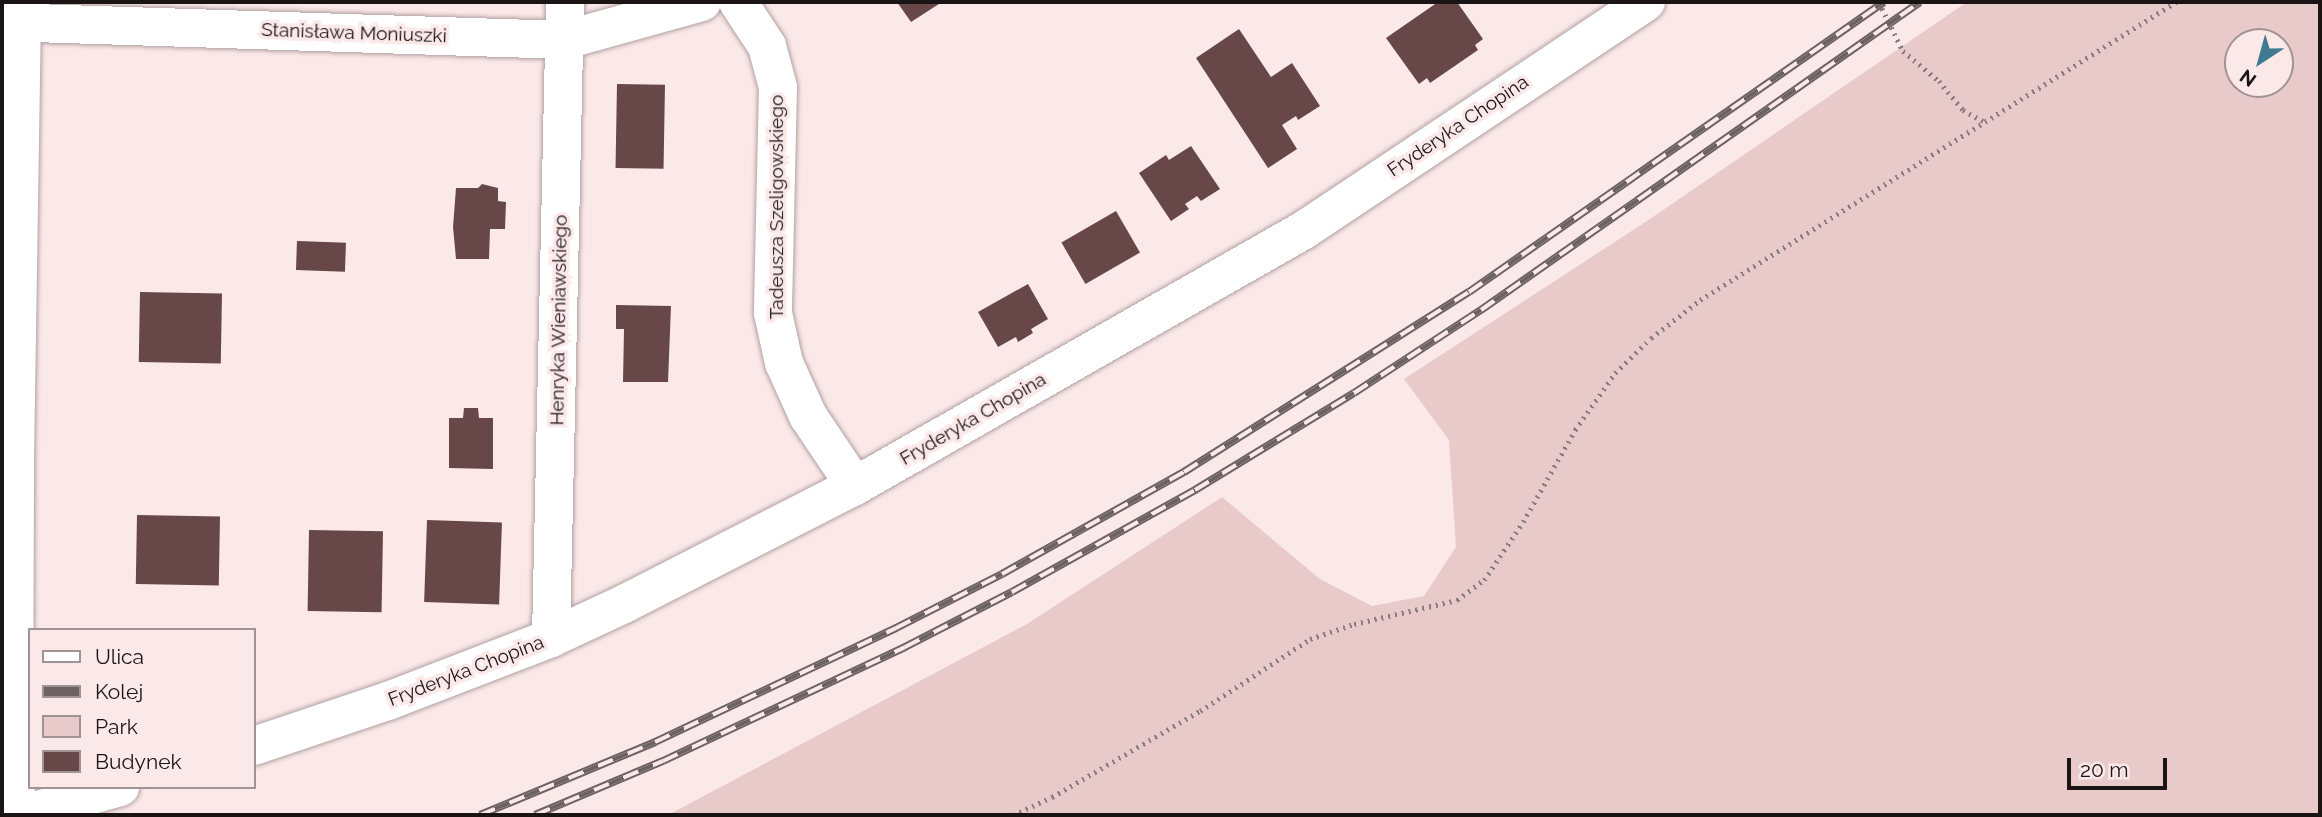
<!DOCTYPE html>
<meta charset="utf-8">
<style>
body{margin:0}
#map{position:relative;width:2322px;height:817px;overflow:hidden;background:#fbe8e9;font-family:Raleway,sans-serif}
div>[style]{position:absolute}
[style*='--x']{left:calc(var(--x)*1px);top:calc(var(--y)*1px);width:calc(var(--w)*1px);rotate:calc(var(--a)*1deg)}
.green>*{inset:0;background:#e9caca}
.building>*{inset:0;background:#674748;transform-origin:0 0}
.path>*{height:4.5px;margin-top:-2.25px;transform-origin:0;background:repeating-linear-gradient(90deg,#897d7d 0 2px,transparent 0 7px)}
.roads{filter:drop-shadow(0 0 2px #b2a1a1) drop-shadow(0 0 2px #b2a1a1)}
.street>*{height:38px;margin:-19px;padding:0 19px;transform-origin:19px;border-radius:19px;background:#fff}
.rail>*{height:8px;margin-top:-4px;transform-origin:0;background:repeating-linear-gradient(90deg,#fbe8e9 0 16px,#6d6263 0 32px);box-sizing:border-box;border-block:2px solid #6d6263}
span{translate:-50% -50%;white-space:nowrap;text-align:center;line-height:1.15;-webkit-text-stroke:7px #fbe8e9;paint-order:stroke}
.street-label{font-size:19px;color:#1a1414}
.frame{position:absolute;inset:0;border:4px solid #1a1414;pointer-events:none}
.legend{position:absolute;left:28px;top:628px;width:228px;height:161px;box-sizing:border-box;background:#fbe8e9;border:2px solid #a19394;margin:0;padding:9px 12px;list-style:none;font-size:21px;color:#1a1414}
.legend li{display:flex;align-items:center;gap:14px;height:35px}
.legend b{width:35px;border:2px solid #a19394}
.north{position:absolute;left:2224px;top:28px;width:70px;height:70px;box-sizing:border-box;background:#fbe8e9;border:2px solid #a19394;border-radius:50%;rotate:216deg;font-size:19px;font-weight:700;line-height:28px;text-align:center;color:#1a1414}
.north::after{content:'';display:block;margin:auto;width:24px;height:32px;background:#3f7a92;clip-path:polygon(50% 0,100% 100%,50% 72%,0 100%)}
.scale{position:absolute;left:2067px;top:758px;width:100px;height:32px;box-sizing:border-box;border:4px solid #1a1414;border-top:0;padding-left:9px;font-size:21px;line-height:24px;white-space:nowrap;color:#1a1414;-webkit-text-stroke:5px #fbe8e9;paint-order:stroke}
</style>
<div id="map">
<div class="green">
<div style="clip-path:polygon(evenodd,1967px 2px,2320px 2px,2320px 815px,668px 815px,1027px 624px,1222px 497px,1320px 579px,1372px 606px,1424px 596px,1456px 547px,1449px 440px,1404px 379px,1647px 221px,1967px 2px,2238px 42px,2280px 42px,2280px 84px,2238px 84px,2238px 42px)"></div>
</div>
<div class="building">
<div style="clip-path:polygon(897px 2px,942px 2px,911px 22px)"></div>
<div style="clip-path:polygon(1438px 2px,1457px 2px,1483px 39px,1475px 45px,1478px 50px,1430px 83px,1427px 78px,1419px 84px,1386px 38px)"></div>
<div style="clip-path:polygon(1239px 29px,1271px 77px,1292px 63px,1320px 106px,1298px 120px,1296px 116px,1282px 125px,1297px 149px,1268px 168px,1196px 58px)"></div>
<div style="left:617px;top:84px;width:48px;height:84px;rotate:1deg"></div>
<div style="clip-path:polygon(1191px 146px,1220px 189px,1201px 201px,1197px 196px,1185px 204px,1189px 209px,1171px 221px,1139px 173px,1166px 155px,1169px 160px)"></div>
<div style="clip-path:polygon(482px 184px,498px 188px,498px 201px,506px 202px,505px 229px,490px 229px,489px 259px,456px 259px,453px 227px,456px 188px,478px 188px)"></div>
<div style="left:1116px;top:211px;width:48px;height:63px;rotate:60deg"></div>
<div style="left:297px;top:241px;width:49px;height:29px;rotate:2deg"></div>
<div style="clip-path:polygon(1028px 284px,1048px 319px,1031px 329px,1033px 333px,1018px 342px,1016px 337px,998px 347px,978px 312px)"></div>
<div style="left:140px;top:292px;width:82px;height:70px;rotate:1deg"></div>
<div style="clip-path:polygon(616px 305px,671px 306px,668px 382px,623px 382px,624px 329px,616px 329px)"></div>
<div style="clip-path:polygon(464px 408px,478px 408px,479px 418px,493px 418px,493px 469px,449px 468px,449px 418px,463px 418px)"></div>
<div style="left:137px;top:515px;width:83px;height:69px;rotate:1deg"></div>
<div style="left:427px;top:520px;width:75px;height:82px;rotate:2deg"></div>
<div style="left:309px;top:530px;width:74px;height:81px;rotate:1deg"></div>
</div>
<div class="path">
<div style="--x:1879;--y:2;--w:55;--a:63.9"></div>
<div style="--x:1903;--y:51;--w:47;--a:39.8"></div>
<div style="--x:1939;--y:81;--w:38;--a:50"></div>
<div style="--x:1963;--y:110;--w:23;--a:29"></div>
<div style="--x:1013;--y:815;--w:43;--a:-24.8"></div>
<div style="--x:1052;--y:797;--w:171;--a:-30.2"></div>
<div style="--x:1200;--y:711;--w:131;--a:-33.2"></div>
<div style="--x:1310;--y:639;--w:46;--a:-18.8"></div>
<div style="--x:1354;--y:624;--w:106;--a:-13.1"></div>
<div style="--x:1457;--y:600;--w:34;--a:-37"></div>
<div style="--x:1484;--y:580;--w:70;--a:-56.1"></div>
<div style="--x:1523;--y:522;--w:106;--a:-60.5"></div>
<div style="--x:1575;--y:430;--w:70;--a:-54.9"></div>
<div style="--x:1615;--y:373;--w:50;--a:-44.2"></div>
<div style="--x:1651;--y:338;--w:62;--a:-37.8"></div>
<div style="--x:1700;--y:300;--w:562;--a:-32.05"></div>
</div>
<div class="roads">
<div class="street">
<div style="--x:738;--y:2;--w:53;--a:56.6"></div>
<div style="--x:767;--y:46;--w:42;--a:75"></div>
<div style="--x:778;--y:87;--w:226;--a:91.3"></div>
<div style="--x:773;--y:313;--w:51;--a:77.6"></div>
<div style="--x:784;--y:363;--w:58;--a:65.6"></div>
<div style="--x:808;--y:416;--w:84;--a:56.1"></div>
<div style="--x:2;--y:22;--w:563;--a:1.83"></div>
<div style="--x:565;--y:40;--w:142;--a:-15.5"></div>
<div style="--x:551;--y:638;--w:636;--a:-88.74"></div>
<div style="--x:254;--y:746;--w:141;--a:-18.6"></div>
<div style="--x:388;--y:701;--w:175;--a:-21.1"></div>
<div style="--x:551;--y:638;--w:83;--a:-25"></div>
<div style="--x:626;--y:603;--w:257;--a:-27.1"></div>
<div style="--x:855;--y:486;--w:517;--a:-29.69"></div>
<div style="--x:1304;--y:230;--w:411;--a:-33.7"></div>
<div style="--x:17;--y:815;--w:53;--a:-93.2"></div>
<div style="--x:14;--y:762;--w:302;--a:-89.8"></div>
<div style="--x:15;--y:460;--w:458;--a:-89.1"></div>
<div style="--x:20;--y:815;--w:104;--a:-15.6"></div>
</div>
</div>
<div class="rail">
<div style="--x:480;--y:815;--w:190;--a:-22.6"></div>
<div style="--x:655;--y:742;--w:267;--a:-25.3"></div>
<div style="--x:896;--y:628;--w:119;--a:-27"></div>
<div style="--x:1002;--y:574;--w:209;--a:-29.3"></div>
<div style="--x:1184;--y:472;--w:337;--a:-32.3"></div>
<div style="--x:1469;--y:292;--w:506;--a:-34.95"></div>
<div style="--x:535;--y:815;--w:139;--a:-22.9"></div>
<div style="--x:663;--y:761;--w:268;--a:-25.2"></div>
<div style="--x:905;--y:647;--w:120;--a:-27.2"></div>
<div style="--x:1012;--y:592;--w:210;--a:-29.1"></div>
<div style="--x:1195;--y:490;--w:186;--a:-31.4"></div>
<div style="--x:1354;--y:393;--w:152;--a:-33.2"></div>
<div style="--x:1481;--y:310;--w:536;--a:-35.05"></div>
</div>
<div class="street-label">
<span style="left:354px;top:33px;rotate:2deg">Stanisława Moniuszki</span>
<span style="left:1458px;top:126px;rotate:-34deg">Fryderyka Chopina</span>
<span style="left:777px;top:207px;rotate:-90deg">Tadeusza Szeligowskiego</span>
<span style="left:559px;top:320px;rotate:-89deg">Henryka Wieniawskiego</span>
<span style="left:973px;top:419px;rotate:-30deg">Fryderyka Chopina</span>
<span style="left:466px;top:671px;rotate:-21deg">Fryderyka Chopina</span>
</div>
<div class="frame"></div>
<ul class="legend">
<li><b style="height:9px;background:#fff"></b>Ulica</li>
<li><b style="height:9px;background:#6d6263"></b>Kolej</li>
<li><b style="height:19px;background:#e9caca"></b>Park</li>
<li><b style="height:19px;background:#674748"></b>Budynek</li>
</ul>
<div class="north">N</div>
<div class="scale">20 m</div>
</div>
